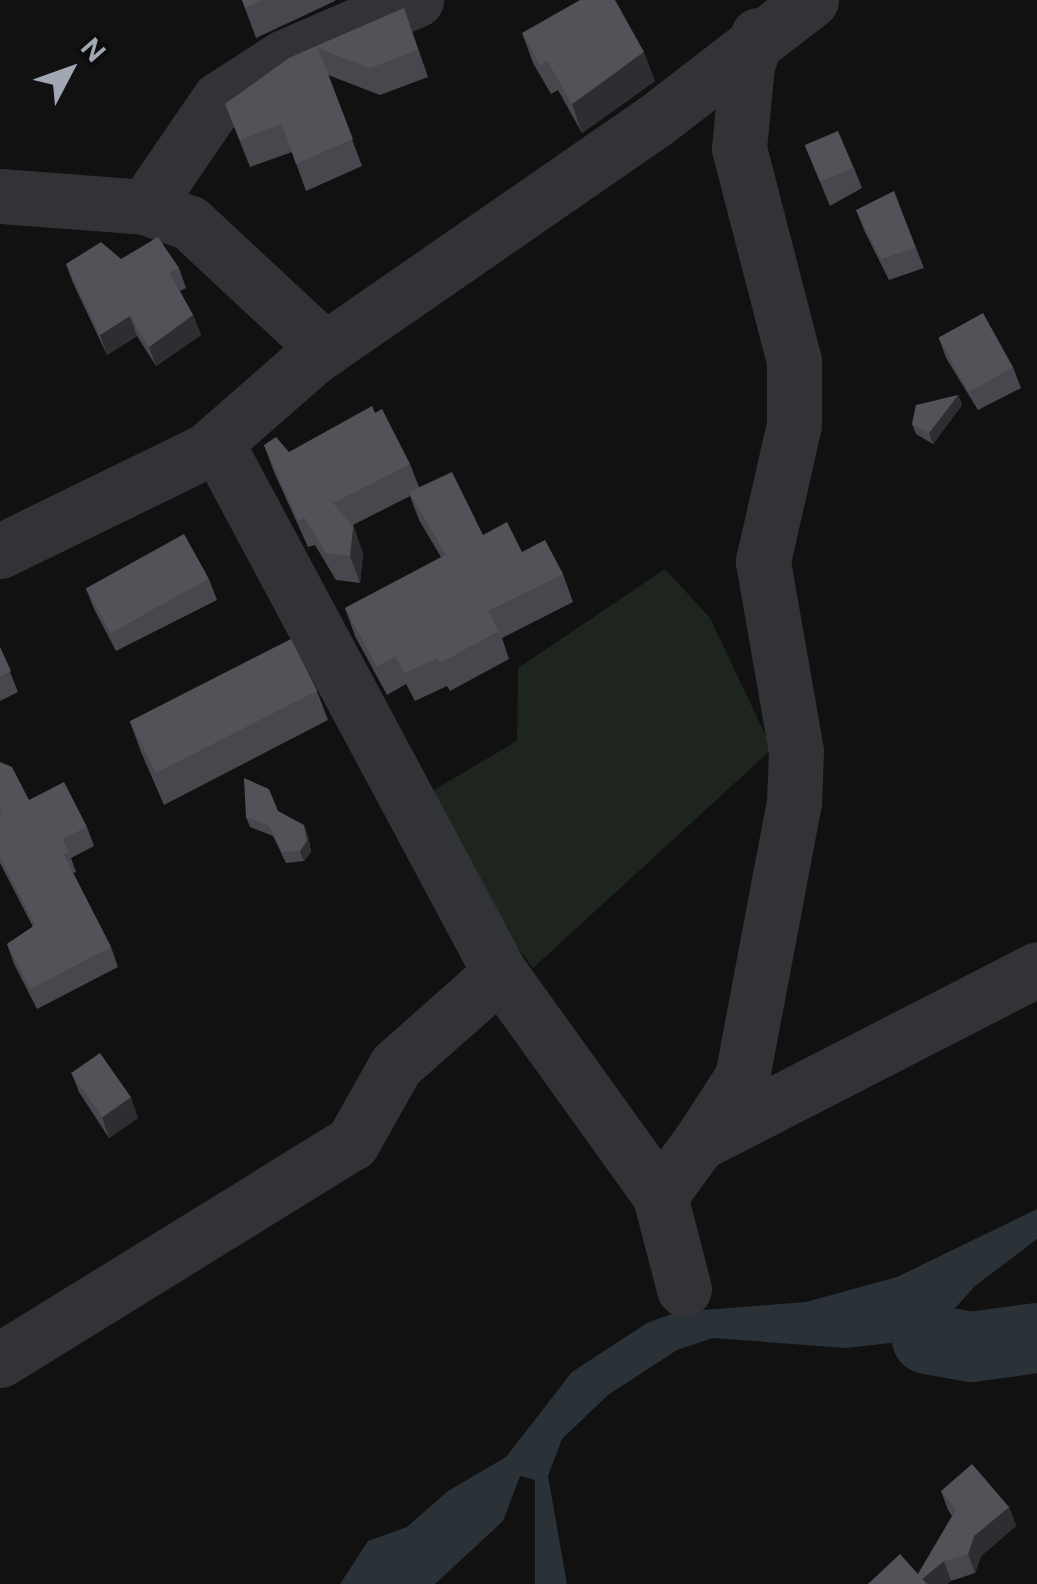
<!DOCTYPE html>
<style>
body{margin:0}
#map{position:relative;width:1037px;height:1584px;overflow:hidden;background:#111112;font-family:"DM Sans",sans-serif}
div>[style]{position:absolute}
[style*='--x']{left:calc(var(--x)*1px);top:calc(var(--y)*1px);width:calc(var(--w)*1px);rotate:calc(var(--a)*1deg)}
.green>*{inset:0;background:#1d251e}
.water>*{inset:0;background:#2a3137}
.river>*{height:70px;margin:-35px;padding:0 35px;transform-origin:35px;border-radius:35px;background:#2a3137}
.minor>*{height:55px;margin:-27.5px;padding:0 27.5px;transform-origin:27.5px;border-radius:27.5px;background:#323337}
.wall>*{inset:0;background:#47484d}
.shaded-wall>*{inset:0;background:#2d2e31}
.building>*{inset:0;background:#515358;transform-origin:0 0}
span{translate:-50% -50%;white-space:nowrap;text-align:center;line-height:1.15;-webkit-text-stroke:8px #0c0c0d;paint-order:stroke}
.north{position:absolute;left:20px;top:20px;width:100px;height:100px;-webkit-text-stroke:8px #0c0c0d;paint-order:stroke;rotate:49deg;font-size:28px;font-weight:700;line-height:40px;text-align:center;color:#a2a8b3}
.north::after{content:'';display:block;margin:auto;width:35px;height:45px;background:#a2a8b3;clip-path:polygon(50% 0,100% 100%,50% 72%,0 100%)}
</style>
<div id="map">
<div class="green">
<div style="clip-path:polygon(665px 569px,710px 618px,772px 749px,533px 968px,471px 883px,422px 797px,517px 741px,518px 668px)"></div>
</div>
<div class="water">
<div style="clip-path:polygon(1037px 1209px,1037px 1239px,975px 1286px,927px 1339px,845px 1348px,713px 1338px,677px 1350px,608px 1395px,562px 1439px,548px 1476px,567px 1584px,535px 1584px,535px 1480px,520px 1476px,503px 1521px,435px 1584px,340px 1584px,368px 1541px,407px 1527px,448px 1491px,506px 1457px,572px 1372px,647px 1323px,677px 1312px,806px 1302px,897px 1277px)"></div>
</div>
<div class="river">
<div style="--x:927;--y:1339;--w:45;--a:10.3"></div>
<div style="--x:971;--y:1347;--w:67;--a:-7.8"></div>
</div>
<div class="minor">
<div style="--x:0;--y:196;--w:145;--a:4.3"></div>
<div style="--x:145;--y:207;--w:48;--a:19.6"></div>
<div style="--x:190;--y:223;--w:185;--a:43"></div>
<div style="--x:145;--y:207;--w:131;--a:-55.6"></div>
<div style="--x:219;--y:99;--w:77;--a:-32.9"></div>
<div style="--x:284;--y:57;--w:144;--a:-23.4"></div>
<div style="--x:0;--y:551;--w:230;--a:-26"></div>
<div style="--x:207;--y:450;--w:140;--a:-41.2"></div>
<div style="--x:312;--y:358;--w:418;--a:-34.7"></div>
<div style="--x:656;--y:120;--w:196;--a:-37.7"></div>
<div style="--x:500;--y:973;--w:274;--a:54.3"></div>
<div style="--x:699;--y:1143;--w:79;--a:-56.9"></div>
<div style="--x:742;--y:1077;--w:279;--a:-79.3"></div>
<div style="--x:794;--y:803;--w:52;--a:-87.8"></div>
<div style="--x:796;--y:751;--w:193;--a:-99.9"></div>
<div style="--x:763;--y:561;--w:139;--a:-77.2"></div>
<div style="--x:794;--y:425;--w:64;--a:-90"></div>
<div style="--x:794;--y:361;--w:220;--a:-104.5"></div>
<div style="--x:739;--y:148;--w:83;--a:-84.5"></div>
<div style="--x:747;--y:65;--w:32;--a:-70"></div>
<div style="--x:684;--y:1289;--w:96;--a:-104.5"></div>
<div style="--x:660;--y:1196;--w:66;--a:-53.7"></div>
<div style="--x:699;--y:1143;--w:380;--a:-27.2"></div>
<div style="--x:0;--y:1360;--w:414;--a:-31.7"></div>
<div style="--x:352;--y:1143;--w:90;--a:-60.6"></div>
<div style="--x:396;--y:1065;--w:139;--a:-41.5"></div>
<div style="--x:500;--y:973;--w:602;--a:-118.14"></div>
</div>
<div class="wall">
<div style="clip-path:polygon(242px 0,335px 0,335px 1px,256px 38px)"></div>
<div style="clip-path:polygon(404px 8px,428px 77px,380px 95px,328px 75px,362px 166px,306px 191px,292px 152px,250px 167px,225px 104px,289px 58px)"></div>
<div style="clip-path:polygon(522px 33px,655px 81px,582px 133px,558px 90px,551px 94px,533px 63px)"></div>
<div style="clip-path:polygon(805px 146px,854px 168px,862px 188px,830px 206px)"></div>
<div style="clip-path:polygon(856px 210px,916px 248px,924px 268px,889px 280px,864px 230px)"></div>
<div style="clip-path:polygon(121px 259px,179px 268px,186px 288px,180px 291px,193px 315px,201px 335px,156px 366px,137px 336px,107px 355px,73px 283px,66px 264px)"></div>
<div style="clip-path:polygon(939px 338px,1013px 367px,1021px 388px,978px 410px,946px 358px)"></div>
<div style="clip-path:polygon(958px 395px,962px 405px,933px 444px,916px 434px,912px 424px)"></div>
<div style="clip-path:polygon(375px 413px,410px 464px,419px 487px,483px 535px,522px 552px,563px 574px,573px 602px,502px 638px,509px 659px,450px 691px,447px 686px,415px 701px,406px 684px,387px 695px,355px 636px,345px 608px,441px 557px,419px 520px,410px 496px,353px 525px,363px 554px,360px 583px,336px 580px,315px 545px,308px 547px,274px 472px,264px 445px,289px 452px)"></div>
<div style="clip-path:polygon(209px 579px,217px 600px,116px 651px,94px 609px,86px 589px)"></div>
<div style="clip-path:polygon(0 647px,18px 692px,0 701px)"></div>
<div style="clip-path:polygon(317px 691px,328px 720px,164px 805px,141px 752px,130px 722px)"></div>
<div style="clip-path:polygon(0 762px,29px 800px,87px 827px,94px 846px,71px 858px,76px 872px,73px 873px,111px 947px,118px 967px,37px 1009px,14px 964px,7px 944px,33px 927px,0 863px)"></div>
<div style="clip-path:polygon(278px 811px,308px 835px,311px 852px,304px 861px,286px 863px,273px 836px,250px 827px,246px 817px)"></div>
<div style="clip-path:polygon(71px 1072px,138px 1118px,109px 1138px,79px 1092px)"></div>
<div style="clip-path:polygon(941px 1491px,1009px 1507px,1016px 1526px,981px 1556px,975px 1573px,951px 1581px,947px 1584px,868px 1584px,918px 1574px,952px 1516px,948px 1510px)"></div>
</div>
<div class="shaded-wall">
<div style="clip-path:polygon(644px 52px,655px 81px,582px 133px,572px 104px)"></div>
<div style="clip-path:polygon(193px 315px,201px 335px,156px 366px,149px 347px)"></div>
<div style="clip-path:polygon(130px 316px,137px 336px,107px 355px,100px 335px)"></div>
<div style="clip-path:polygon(958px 395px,962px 405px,933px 444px,929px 433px)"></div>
<div style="clip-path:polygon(353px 527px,363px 554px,360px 583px,350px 556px)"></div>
<div style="clip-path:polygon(304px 825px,308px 835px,311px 852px,304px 861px,300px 851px)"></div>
<div style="clip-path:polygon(131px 1097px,138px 1118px,109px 1138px,102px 1117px)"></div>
<div style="clip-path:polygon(1009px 1507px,1016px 1526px,981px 1556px,975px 1573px,968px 1554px,974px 1536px)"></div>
<div style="clip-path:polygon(944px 1561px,951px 1581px,947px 1584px,924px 1584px,922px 1579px)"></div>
</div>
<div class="building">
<div style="clip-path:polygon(242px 0,263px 0,245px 8px)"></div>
<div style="clip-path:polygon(580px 0,615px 0,644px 52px,572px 104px,547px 60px,540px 65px,522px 33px)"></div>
<div style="clip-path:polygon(404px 8px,418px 50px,370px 68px,318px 48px,353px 139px,296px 164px,282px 124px,240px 140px,225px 104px,289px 58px)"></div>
<div style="left:838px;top:131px;width:40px;height:36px;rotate:67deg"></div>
<div style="clip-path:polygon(894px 191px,916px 248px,881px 259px,856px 210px)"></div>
<div style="clip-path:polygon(158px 237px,179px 268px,169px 273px,193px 315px,149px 347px,130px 316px,100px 335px,66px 264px,101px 242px,121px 259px)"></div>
<div style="left:983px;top:313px;width:62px;height:51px;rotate:61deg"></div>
<div style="clip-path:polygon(958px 395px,929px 433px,912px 424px,916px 405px)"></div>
<div style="clip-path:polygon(372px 406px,375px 413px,382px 409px,410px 464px,333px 503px,353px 527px,350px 556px,326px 553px,305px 518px,298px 520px,264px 445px,276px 437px,289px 452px)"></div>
<div style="clip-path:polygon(452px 472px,483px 535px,507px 522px,522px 552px,545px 540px,563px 574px,488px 611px,499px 631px,440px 663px,437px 658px,404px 673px,396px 656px,377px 667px,345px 608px,446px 555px,409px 492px)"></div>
<div style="left:184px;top:534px;width:51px;height:112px;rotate:61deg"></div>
<div style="left:291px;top:639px;width:58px;height:181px;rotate:63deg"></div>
<div style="clip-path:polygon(0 647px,11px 671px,0 677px)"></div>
<div style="clip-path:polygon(0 762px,12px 767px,29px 800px,64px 782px,87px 827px,62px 839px,69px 852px,64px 855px,111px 947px,30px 989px,7px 944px,35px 925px,0 857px,0 815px,2px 814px,0 811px)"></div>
<div style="clip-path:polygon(244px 778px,269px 789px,278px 811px,304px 825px,307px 841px,300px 851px,282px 852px,269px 826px,246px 817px)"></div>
<div style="left:100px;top:1053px;width:54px;height:35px;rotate:55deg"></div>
<div style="clip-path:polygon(972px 1464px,1009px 1507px,974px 1536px,968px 1554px,944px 1561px,922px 1579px,927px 1584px,868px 1584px,900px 1554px,918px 1574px,956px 1510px,941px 1491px)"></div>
</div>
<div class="north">N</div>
</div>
